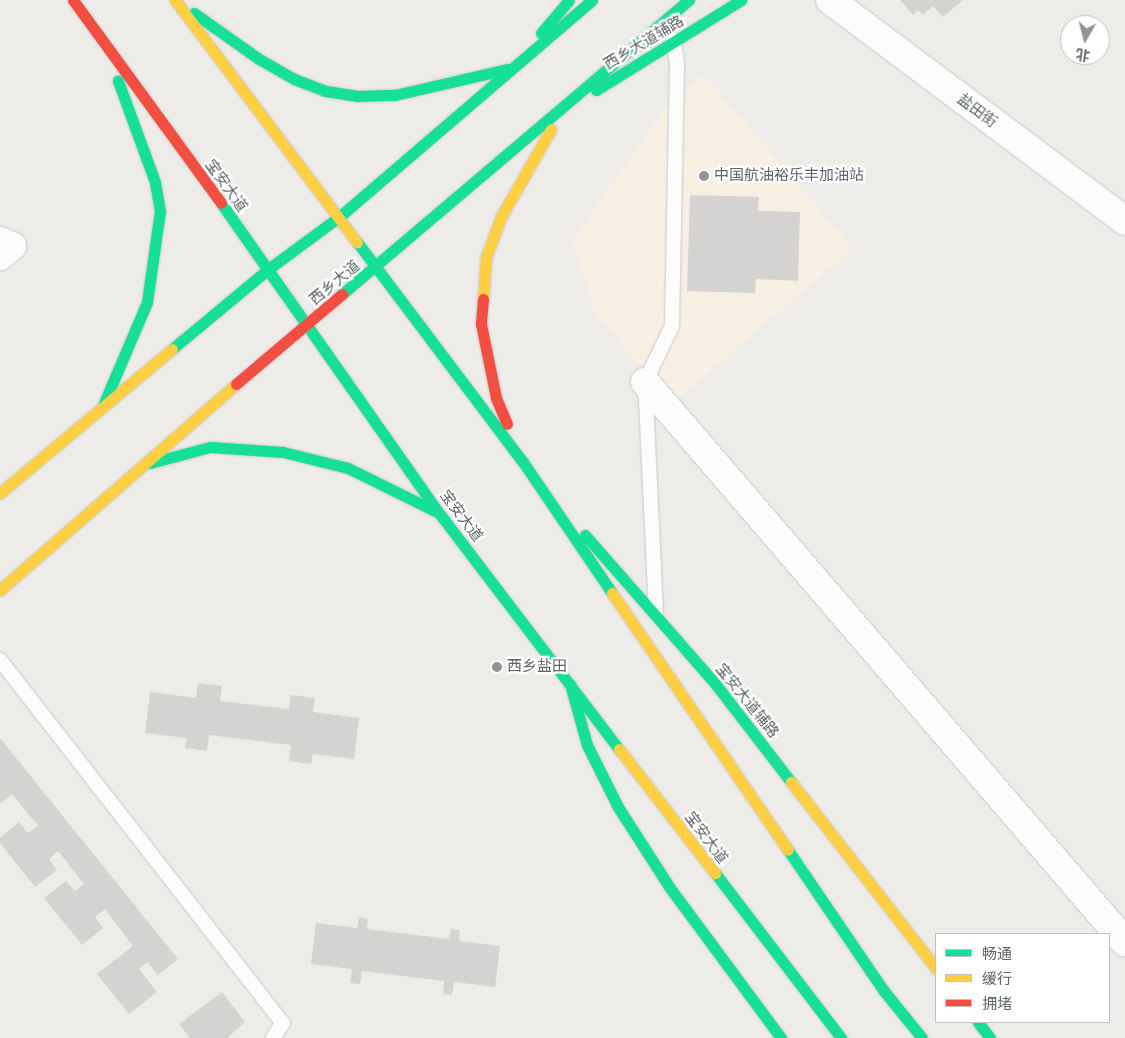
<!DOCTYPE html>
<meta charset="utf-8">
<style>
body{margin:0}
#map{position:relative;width:1125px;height:1038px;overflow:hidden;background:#eeece9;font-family:Karla,"Noto Sans SC",sans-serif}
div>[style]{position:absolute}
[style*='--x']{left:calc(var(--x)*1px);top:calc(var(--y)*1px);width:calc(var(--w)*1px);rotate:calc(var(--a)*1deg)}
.commercial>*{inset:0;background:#f7efe2}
.building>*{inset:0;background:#d5d3d1}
.roads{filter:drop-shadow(0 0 1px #cacaca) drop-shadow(0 0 1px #cacaca)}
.lane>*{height:14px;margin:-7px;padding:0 7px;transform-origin:7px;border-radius:7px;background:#fcfcfc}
.street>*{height:28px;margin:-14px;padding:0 14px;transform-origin:14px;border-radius:14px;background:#fcfcfc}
.fast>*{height:11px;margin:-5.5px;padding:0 5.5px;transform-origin:5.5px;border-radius:5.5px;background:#16e098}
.slow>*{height:11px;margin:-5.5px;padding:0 5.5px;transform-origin:5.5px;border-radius:5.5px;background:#ffcf43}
.jam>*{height:11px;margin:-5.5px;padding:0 5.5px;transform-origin:5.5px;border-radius:5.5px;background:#f24e42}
.dots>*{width:14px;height:14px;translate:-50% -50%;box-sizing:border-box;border:2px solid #fff;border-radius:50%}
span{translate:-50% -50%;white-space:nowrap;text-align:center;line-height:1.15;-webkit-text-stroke:4.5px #fff;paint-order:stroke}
.street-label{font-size:15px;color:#5e6467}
.poi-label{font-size:15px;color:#5e6467}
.left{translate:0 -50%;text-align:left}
.legend{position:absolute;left:935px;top:933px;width:175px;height:90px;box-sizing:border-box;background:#fff;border:1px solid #bfc1c2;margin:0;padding:6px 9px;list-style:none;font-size:15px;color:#5e6467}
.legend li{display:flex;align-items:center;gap:10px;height:25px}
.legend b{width:25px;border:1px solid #bfc1c2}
.north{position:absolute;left:1060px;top:15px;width:50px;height:50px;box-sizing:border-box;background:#fff;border:1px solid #bfc1c2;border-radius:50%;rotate:188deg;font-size:14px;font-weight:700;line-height:20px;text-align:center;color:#5e6467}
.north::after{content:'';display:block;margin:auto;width:18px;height:22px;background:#909494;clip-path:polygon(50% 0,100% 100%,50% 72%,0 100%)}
</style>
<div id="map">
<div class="commercial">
<div style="clip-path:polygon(704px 75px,853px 249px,672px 403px,595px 313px,572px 242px,663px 110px)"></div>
</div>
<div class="building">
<div style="clip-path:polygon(900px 0,963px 0,943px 17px,933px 6px,923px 15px,918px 10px,913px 15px)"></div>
<div style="clip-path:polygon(690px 195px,759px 197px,758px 211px,800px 212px,798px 281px,756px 279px,755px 293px,687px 291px)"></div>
<div style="clip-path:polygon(198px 683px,222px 686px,220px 701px,289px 709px,291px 695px,315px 698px,313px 712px,359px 718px,354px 759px,313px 754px,311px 764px,289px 761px,291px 745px,209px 735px,207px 751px,185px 748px,187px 738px,145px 733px,150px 692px,196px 698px)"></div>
<div style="clip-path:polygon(0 738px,178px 959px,158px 975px,147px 962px,139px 969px,157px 992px,129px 1014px,97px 974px,133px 946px,105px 909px,95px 917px,103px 928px,82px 945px,44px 898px,66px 881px,75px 891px,84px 884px,58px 851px,49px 859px,57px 870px,35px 887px,0 843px,0 838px,19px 822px,28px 833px,38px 826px,12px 794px,0 804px)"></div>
<div style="clip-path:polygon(359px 917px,368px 919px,367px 929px,449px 939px,451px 929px,460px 930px,459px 941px,500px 946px,495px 987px,454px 982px,452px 995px,443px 994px,444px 981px,362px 971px,360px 984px,350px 983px,352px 969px,311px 964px,316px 923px,357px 928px)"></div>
<div style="clip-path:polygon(222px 992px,245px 1022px,227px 1038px,190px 1038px,179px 1024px)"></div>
</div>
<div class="roads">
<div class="lane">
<div style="--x:656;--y:612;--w:230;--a:-92.7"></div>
<div style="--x:645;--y:382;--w:62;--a:-64.3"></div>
<div style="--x:672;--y:326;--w:261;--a:-88.9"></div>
<div style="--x:677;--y:65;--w:25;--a:-97"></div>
<div style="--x:0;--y:660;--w:460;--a:52.1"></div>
<div style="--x:283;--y:1023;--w:18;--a:124"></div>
</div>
<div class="street">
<div style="--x:830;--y:0;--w:369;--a:36.8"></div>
<div style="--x:0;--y:241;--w:13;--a:23"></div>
<div style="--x:12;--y:246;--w:16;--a:140"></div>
<div style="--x:645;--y:382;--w:738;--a:49.4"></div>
</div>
<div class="fast">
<div style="--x:194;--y:13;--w:80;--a:35.3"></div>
<div style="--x:259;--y:59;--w:40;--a:29.7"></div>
<div style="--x:294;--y:79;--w:34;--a:21"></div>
<div style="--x:326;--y:91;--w:32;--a:9"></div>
<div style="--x:358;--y:96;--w:37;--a:-2"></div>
<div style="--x:395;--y:95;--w:116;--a:-13"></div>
<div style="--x:541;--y:33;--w:43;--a:-49.7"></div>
<div style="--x:596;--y:90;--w:171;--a:-31.8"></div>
<div style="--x:221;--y:203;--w:379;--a:54.9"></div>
<div style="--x:439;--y:513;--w:297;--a:52.7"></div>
<div style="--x:357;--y:242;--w:276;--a:53"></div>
<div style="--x:523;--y:462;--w:158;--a:55.8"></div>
<div style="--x:342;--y:294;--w:455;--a:-40.3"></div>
<div style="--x:172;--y:349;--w:124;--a:-39.7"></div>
<div style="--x:267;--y:270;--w:89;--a:-36.4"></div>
<div style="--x:339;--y:217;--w:333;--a:-40.6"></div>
<div style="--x:104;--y:403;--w:110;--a:-66.9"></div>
<div style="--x:147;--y:302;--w:92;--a:-81.9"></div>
<div style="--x:160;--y:211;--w:29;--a:-100"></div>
<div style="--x:155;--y:182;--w:108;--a:-110.1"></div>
<div style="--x:150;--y:463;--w:62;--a:-14.9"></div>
<div style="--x:210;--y:447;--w:73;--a:3.9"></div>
<div style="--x:283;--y:452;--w:67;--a:13.8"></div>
<div style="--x:348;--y:468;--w:97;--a:26.3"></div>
<div style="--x:585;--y:535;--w:201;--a:48.8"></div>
<div style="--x:717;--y:686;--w:121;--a:52.4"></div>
<div style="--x:570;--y:684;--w:63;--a:74.4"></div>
<div style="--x:587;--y:745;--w:69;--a:63.4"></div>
<div style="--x:618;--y:807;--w:96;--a:57.3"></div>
<div style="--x:670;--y:888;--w:187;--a:53.5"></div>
<div style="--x:788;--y:850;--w:171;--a:55.8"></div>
<div style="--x:884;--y:991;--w:60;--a:51"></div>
<div style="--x:715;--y:873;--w:208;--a:52.6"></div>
<div style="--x:978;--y:1022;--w:20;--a:53"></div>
</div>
<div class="slow">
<div style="--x:175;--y:0;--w:303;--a:53.1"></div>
<div style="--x:483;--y:299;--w:42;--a:-85.9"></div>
<div style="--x:486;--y:257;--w:43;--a:-69.4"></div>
<div style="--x:501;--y:217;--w:101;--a:-60.4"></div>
<div style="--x:0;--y:493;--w:224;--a:-39.9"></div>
<div style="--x:0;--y:590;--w:313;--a:-41.1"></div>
<div style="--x:612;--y:593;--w:311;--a:55.6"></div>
<div style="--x:619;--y:749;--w:157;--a:52.3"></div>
<div style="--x:791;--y:782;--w:236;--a:52.1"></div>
</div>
<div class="jam">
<div style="--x:73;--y:0;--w:251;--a:53.9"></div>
<div style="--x:483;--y:299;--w:25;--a:95"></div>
<div style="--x:481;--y:324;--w:76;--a:78.5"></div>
<div style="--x:496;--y:398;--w:28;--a:67"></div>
<div style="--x:236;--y:384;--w:139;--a:-40.3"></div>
</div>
</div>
<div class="dots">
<div style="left:704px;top:176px;background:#909494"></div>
<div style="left:497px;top:667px;background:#909494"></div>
</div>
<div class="street-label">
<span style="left:644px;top:43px;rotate:-31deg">西乡大道辅路</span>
<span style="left:977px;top:111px;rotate:37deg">盐田街</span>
<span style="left:226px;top:186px;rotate:54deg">宝安大道</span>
<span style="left:335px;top:283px;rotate:-40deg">西乡大道</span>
<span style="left:461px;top:516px;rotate:53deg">宝安大道</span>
<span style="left:747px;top:701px;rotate:51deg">宝安大道辅路</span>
<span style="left:706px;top:838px;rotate:53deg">宝安大道</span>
</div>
<div class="poi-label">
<span class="left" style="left:714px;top:176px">中国航油裕乐丰加油站</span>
<span class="left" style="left:507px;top:667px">西乡盐田</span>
</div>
<ul class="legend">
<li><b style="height:6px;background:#16e098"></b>畅通</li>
<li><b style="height:6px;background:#ffcf43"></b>缓行</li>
<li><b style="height:6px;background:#f24e42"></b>拥堵</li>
</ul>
<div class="north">北</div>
</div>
